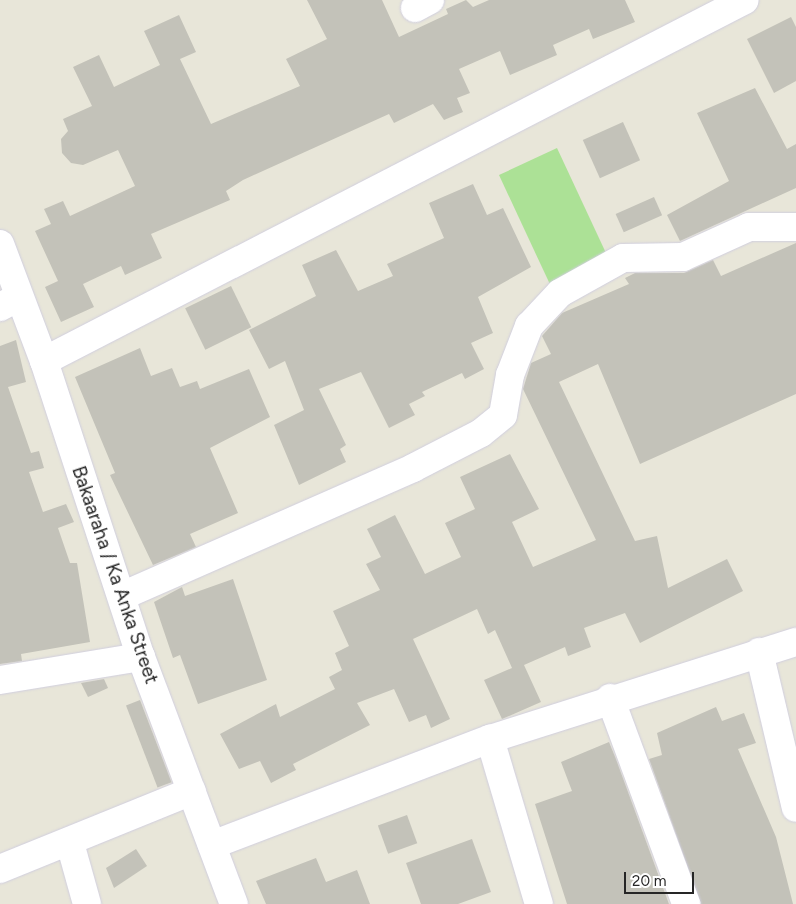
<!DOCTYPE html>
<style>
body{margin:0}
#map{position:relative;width:796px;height:904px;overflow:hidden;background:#e8e6d9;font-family:Figtree,sans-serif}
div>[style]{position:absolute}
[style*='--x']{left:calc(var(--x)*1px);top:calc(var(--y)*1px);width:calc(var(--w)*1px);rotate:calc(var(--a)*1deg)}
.pitch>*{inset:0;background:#ace196;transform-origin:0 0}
.building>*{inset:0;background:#c3c2b9;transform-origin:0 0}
.roads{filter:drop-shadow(0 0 1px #d0cede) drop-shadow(0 0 1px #d0cede)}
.minor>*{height:28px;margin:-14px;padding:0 14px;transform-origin:14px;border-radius:14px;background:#fff}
.tertiary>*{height:28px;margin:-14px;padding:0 14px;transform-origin:14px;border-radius:14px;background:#fff}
span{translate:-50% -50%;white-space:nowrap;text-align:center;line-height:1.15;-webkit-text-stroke:4.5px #fff;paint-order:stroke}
.street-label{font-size:19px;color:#262626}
.scale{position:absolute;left:624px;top:872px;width:70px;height:22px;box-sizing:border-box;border:2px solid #262626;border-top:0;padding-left:6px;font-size:15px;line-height:18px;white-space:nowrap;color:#262626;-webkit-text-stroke:4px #fff;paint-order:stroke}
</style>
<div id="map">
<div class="pitch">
<div style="left:557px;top:148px;width:122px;height:64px;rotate:65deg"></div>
</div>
<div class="building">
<div style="clip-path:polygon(307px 0,382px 0,399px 37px,448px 14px,446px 9px,466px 0,473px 7px,489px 0,625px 0,635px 22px,593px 39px,589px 29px,553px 45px,557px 55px,510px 75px,500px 51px,459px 69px,470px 93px,457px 98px,463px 112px,444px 120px,433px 104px,394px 123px,389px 114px,243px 180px,226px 191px,230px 200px,151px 234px,162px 258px,125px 275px,121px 266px,83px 284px,94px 307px,61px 322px,45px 287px,58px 281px,35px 231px,51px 224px,44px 209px,63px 201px,70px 216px,135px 186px,118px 150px,83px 165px,71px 163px,62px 153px,61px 139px,68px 131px,63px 119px,92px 106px,73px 67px,99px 55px,114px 87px,160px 65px,144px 31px,179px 15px,196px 52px,180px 59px,211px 124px,300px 86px,286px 59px,327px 39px)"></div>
<div style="clip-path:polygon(791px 17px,796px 27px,796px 81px,774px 93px,747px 39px)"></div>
<div style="clip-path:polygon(755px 88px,787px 149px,796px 144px,796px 188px,680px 241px,667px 215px,729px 181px,697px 113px)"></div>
<div style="left:623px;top:122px;width:42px;height:44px;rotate:66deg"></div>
<div style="clip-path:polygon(473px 184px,487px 215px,503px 208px,531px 267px,478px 297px,493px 333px,471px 343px,484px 369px,465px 379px,462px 373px,422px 392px,425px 396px,409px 404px,415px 415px,389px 428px,361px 372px,319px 389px,346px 445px,340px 449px,346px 462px,299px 485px,274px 425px,304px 410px,285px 361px,269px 369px,249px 330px,316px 296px,302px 265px,336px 250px,358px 291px,393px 276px,387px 264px,444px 238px,429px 203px)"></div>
<div style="left:654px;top:197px;width:20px;height:42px;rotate:66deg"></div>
<div style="clip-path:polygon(796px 243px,796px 394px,640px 464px,598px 364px,559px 382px,635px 541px,657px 536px,668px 588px,727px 559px,743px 591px,640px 643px,625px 613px,584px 628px,591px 647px,568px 656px,565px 647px,524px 665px,541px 702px,502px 719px,484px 680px,512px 668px,495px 630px,488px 634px,477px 609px,413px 639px,450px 719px,431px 728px,426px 715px,409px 722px,394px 689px,357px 703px,370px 725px,293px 764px,296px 770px,271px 783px,260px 761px,239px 769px,220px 734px,276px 704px,280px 717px,335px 689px,329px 677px,342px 670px,335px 653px,349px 646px,333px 611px,380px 590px,366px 564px,381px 557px,367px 529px,395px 515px,425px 574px,461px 557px,445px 523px,475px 509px,460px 477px,510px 454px,539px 509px,512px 522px,533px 567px,596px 540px,523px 389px,531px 363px,551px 354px,542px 336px,562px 313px,629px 284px,625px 278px,635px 273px,684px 273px,713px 260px,721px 276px)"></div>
<div style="left:231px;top:286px;width:46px;height:51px;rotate:64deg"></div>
<div style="clip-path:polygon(16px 340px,26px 382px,8px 387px,31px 453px,39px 451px,44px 468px,29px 472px,43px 512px,66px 504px,74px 522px,58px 528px,70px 563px,77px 563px,90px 642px,21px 654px,22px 661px,0 664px,0 346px)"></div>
<div style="clip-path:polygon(140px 348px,151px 376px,172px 368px,180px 387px,197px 381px,200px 389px,249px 369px,270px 417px,210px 448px,238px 513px,190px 534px,196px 547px,153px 565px,110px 475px,115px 473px,75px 377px)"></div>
<div style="clip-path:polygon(233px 579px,267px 680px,198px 704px,180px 655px,173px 658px,154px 602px,182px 587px,185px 596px)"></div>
<div style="clip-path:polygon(104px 679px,108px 688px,88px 697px,81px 683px)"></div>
<div style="left:140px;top:700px;width:88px;height:15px;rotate:69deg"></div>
<div style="clip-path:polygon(716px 707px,722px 721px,744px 713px,756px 743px,738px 749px,776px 837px,793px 904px,701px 904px,649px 759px,662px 755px,657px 733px)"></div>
<div style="clip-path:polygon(609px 742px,616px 759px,669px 904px,567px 904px,535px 804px,572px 791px,561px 762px)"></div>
<div style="left:407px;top:815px;width:30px;height:31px;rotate:70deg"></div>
<div style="clip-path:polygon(472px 839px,491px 892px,458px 904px,421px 904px,406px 863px)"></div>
<div style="clip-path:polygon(136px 849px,147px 866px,114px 888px,106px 868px)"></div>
<div style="clip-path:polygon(316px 858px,326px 882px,357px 870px,370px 904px,266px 904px,256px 881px)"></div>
</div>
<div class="roads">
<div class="minor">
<div style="--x:415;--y:8;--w:17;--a:-28"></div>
<div style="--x:0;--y:307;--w:21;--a:-28"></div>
<div style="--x:44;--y:361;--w:788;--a:-27.25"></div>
<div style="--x:122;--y:596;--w:318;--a:-23.7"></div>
<div style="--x:413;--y:468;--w:76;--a:-27.2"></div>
<div style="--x:481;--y:433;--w:28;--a:-39"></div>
<div style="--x:503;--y:415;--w:41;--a:-80.1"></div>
<div style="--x:510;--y:375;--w:53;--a:-68.8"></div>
<div style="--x:529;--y:326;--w:45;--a:-46.8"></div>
<div style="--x:560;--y:293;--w:72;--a:-29.1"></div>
<div style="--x:623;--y:258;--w:60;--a:-1"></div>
<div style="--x:683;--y:257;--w:72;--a:-24.4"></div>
<div style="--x:749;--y:227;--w:47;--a:0"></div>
<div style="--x:759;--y:652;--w:160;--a:76.7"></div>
<div style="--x:0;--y:680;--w:143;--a:-9.3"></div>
<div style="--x:610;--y:698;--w:220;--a:69.7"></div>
<div style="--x:490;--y:739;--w:172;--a:73.5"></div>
<div style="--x:70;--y:843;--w:63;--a:74.4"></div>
<div style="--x:212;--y:845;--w:298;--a:-20.9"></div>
<div style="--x:490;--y:739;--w:321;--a:-17.6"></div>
<div style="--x:0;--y:869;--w:207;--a:-22.1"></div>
</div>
<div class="tertiary">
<div style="--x:0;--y:244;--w:125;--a:69.4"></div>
<div style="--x:44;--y:361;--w:311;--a:71.9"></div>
<div style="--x:141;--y:657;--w:264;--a:69.4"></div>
</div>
</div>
<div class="street-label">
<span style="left:115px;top:575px;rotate:71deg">Bakaaraha / Ka Anka Street</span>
</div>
<div class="scale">20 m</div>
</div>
